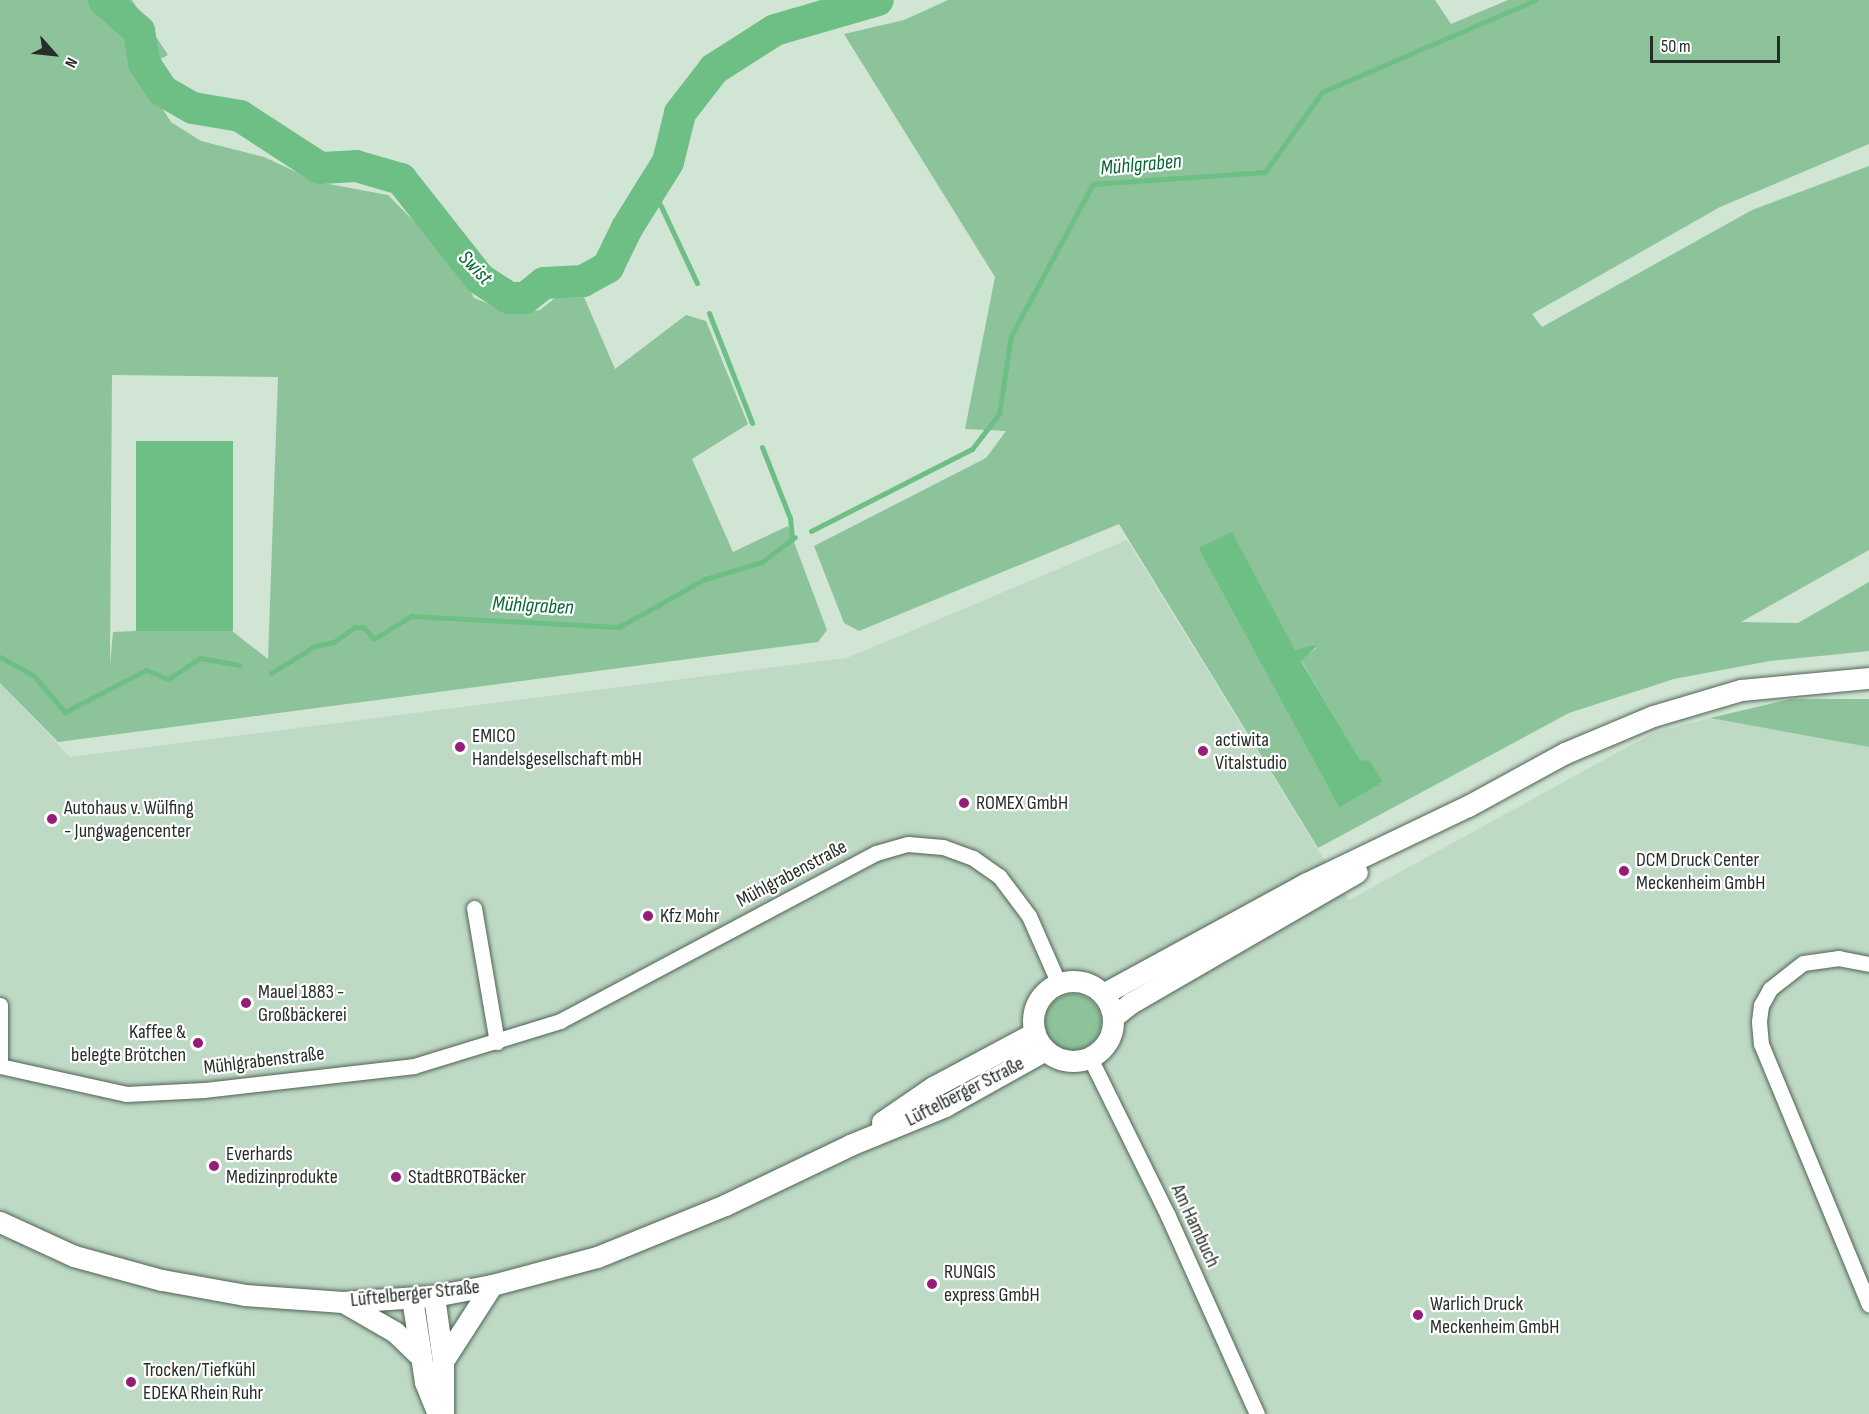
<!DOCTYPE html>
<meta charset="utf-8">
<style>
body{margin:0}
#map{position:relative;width:1869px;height:1414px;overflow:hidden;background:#d0e5d4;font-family:"Sofia Sans Condensed",sans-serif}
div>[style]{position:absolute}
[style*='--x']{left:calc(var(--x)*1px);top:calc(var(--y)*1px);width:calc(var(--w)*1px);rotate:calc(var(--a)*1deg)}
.built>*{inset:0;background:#bed9c4}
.green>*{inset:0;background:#8dc39a}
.round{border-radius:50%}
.water>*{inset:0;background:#6ebf85;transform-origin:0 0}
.stream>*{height:5px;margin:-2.5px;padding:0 2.5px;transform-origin:2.5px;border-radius:2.5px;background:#6ebf85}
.river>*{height:32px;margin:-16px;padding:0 16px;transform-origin:16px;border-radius:16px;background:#6ebf85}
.roads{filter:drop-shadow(0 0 2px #516355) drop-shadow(0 0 2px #516355)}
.street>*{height:15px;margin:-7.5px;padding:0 7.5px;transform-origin:7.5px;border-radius:7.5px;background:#fff}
.secondary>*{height:21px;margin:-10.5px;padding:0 10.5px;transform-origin:10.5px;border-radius:10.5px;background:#fff}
.secondary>.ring{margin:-10.5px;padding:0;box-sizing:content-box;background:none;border:21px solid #fff;border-radius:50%}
.dots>*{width:16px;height:16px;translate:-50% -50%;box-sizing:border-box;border:3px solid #fff;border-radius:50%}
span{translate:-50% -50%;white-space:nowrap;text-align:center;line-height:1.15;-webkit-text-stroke:4.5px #fff;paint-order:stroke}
.poi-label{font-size:20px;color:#262e28}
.left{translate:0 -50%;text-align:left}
.right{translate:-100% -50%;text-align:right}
.street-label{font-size:20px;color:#262e28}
.water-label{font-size:21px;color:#066833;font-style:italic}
.north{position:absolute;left:24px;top:24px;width:60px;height:60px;-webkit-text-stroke:4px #fff;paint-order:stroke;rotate:117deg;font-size:16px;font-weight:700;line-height:24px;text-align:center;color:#262e28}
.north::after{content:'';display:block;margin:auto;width:21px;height:27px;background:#262e28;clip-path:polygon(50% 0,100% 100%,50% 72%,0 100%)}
.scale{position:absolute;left:1650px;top:36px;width:130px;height:27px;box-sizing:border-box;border:3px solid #262e28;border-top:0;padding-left:8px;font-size:18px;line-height:21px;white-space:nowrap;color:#262e28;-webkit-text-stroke:4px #fff;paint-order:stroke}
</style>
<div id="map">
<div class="built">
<div style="clip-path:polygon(1127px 540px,1349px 900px,1653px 733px,1710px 718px,1869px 747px,1869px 1414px,0 1414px,0 683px,70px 757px,847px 658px)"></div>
</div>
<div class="green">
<div style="clip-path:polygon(evenodd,0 0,132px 0,168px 55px,138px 71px,171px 122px,201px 141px,264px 157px,318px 182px,388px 195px,458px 266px,474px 298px,512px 313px,540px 310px,555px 298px,584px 297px,615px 369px,686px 315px,706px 321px,748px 424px,692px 459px,733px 552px,788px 526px,827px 630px,818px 642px,58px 742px,0 683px,0 0,112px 375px,278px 377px,268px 659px,232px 631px,136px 631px,113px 632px,110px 665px,112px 375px)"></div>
<div style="clip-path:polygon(evenodd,948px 0,1435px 0,1451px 24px,1508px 0,1869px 0,1869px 144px,1720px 207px,1532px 314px,1542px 327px,1752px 210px,1869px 166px,1869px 550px,1741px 622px,1798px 623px,1869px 582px,1869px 651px,1770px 661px,1674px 679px,1569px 713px,1318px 848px,1119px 524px,859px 631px,844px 623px,814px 546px,986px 458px,1006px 431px,965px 429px,995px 277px,844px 34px,904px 20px,948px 0,1232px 533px,1295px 651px,1314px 644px,1316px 648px,1301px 660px,1360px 761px,1370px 761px,1382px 783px,1331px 792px,1198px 548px,1232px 533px)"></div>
<div style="clip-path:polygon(1791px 699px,1869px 699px,1869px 747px,1710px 718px)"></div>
<div class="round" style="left:1045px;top:994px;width:56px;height:56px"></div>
</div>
<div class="water">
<div style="left:136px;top:441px;width:97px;height:190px"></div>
<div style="clip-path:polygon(1232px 532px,1295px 650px,1315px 644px,1316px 647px,1301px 661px,1360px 760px,1370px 761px,1383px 782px,1339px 807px,1198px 548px)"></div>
</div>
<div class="stream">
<div style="--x:652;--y:187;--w:106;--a:64.9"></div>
<div style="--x:709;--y:313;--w:118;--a:68.6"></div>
<div style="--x:762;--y:447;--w:76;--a:68.5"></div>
<div style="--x:790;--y:518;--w:20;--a:84"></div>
<div style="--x:811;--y:531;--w:181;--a:-27"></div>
<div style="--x:972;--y:449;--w:44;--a:-52.4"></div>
<div style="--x:999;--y:414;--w:79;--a:-81.3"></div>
<div style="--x:1011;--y:336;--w:173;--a:-61.7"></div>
<div style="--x:1093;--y:184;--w:172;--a:-4"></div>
<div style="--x:1265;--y:172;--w:98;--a:-54.5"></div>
<div style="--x:1322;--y:92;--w:233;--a:-23.3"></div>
<div style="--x:0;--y:657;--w:39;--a:29"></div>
<div style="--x:34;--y:676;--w:48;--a:49.3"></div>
<div style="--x:65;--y:712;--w:91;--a:-27.4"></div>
<div style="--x:146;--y:670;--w:24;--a:22"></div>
<div style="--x:168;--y:679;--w:38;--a:-33"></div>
<div style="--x:200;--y:658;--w:40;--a:10"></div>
<div style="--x:271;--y:673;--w:52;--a:-31.5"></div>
<div style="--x:315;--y:646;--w:19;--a:-12"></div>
<div style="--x:334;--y:642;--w:26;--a:-36"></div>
<div style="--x:355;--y:627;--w:8;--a:0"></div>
<div style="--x:363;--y:627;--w:16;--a:47"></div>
<div style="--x:374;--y:639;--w:44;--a:-31.9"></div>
<div style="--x:411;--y:616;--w:208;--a:3"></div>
<div style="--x:619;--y:627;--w:98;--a:-29.2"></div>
<div style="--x:705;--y:579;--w:59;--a:-16.6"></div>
<div style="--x:762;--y:562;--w:41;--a:-37.1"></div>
</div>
<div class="river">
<div style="--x:104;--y:0;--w:47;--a:41.5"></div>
<div style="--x:139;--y:31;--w:32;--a:81"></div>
<div style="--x:144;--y:63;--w:34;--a:56"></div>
<div style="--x:163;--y:91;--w:34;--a:30"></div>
<div style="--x:193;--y:108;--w:48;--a:9.7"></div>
<div style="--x:240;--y:116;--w:95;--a:33"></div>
<div style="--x:320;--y:168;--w:36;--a:-3"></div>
<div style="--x:356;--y:166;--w:47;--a:16.1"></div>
<div style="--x:401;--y:179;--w:127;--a:51.7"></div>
<div style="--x:480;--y:279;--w:35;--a:33"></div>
<div style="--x:509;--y:298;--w:16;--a:0"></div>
<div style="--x:525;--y:298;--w:24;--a:-38"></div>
<div style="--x:544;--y:283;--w:39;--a:-3"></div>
<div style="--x:583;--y:281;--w:29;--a:-29"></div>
<div style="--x:608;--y:267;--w:43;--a:-64"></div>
<div style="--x:627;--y:228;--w:78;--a:-58.2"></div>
<div style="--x:668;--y:162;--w:50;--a:-76.2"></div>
<div style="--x:680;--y:113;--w:56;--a:-52.3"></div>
<div style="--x:714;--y:69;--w:72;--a:-32.6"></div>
<div style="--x:775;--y:30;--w:107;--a:-16.2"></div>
</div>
<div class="roads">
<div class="street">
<div style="--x:474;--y:908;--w:136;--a:80.3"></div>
<div style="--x:1869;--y:964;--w:31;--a:-169"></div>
<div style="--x:1839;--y:958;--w:36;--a:172"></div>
<div style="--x:1803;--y:963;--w:42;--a:141.8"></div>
<div style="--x:1770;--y:989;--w:18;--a:119"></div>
<div style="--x:1761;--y:1005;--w:17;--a:97"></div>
<div style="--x:1759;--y:1022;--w:22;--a:85"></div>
<div style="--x:1761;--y:1044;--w:282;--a:67.5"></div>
<div style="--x:0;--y:1005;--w:54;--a:90"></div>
<div style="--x:1090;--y:1058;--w:176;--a:63.7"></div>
<div style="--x:1168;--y:1216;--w:217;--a:65.8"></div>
<div style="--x:0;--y:1066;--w:129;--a:12.5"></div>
<div style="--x:126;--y:1094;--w:78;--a:-2.9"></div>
<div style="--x:204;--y:1090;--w:211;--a:-6.5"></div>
<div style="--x:414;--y:1066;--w:153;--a:-17.1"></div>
<div style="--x:560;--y:1021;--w:358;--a:-28"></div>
<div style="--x:876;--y:853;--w:33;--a:-16"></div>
<div style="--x:908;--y:844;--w:35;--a:5"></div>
<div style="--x:943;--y:847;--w:32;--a:20"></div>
<div style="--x:973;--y:858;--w:32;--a:35"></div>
<div style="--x:999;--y:876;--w:50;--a:53.1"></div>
<div style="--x:1029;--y:916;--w:74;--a:66.2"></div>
</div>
<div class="secondary">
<div class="ring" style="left:1033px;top:981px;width:59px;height:59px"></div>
<div style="--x:1103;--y:994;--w:232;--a:-28.6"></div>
<div style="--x:1307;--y:883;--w:178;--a:-25.6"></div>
<div style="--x:1468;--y:806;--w:111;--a:-28.7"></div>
<div style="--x:1565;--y:753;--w:95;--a:-22.8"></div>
<div style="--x:1653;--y:716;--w:92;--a:-16.5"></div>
<div style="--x:1741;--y:690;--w:129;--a:-5.4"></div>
<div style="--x:1113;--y:1017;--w:23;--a:-38"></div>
<div style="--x:1131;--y:1003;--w:261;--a:-30.1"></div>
<div style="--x:882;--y:1122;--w:62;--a:-34.5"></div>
<div style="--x:933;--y:1087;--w:115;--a:-28.1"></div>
<div style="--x:0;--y:1222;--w:81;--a:24.7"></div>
<div style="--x:74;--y:1256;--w:91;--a:15.3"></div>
<div style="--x:162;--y:1280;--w:84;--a:10.2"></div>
<div style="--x:245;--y:1295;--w:98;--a:4.1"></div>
<div style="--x:343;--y:1302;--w:91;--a:-3.8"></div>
<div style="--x:434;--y:1296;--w:59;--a:-10.7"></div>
<div style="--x:492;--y:1285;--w:109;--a:-14.9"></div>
<div style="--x:597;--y:1257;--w:138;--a:-22.1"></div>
<div style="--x:725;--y:1205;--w:139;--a:-25.6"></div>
<div style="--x:850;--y:1145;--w:103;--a:-22.3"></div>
<div style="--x:945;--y:1106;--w:115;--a:-29.2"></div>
<div style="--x:434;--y:1296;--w:66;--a:82.1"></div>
<div style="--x:443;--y:1361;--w:53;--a:90"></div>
<div style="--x:412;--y:1298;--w:85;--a:81.2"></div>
<div style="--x:425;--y:1382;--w:35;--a:68"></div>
<div style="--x:343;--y:1302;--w:60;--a:30"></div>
<div style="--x:395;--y:1332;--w:36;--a:44"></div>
<div style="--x:443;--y:1361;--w:90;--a:-57.2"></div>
</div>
</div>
<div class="dots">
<div style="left:460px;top:747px;background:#951c77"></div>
<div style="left:1203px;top:751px;background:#951c77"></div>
<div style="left:964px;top:803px;background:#951c77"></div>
<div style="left:52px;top:819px;background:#951c77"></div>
<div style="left:1624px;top:871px;background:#951c77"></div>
<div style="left:648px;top:916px;background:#951c77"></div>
<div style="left:246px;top:1003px;background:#951c77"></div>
<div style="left:198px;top:1043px;background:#951c77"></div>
<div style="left:214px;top:1166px;background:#951c77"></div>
<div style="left:396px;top:1177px;background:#951c77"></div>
<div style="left:932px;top:1284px;background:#951c77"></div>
<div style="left:1418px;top:1315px;background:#951c77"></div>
<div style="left:131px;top:1382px;background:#951c77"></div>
</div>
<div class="poi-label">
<span class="left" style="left:472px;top:748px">EMICO<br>Handelsgesellschaft mbH</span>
<span class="left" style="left:1215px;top:752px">actiwita<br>Vitalstudio</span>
<span class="left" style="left:976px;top:803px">ROMEX GmbH</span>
<span class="left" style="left:64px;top:820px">Autohaus v. Wülfing<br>- Jungwagencenter</span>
<span class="left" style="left:1636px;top:872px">DCM Druck Center<br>Meckenheim GmbH</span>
<span class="left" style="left:660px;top:916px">Kfz Mohr</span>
<span class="left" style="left:258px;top:1004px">Mauel 1883 -<br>Großbäckerei</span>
<span class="right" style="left:186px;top:1044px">Kaffee &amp;<br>belegte Brötchen</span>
<span class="left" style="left:226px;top:1166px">Everhards<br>Medizinprodukte</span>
<span class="left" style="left:408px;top:1177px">StadtBROTBäcker</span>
<span class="left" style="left:944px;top:1284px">RUNGIS<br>express GmbH</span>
<span class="left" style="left:1430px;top:1316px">Warlich Druck<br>Meckenheim GmbH</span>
<span class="left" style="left:143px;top:1382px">Trocken/Tiefkühl<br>EDEKA Rhein Ruhr</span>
</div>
<div class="street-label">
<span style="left:792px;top:874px;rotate:-28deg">Mühlgrabenstraße</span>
<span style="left:264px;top:1061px;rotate:-7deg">Mühlgrabenstraße</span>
<span style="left:965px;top:1092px;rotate:-27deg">Lüftelberger Straße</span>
<span style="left:1195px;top:1226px;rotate:65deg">Am Hambuch</span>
<span style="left:415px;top:1294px;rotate:-6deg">Lüftelberger Straße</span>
</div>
<div class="water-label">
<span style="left:1141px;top:165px;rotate:-5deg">Mühlgraben</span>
<span style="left:475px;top:268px;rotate:46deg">Swist</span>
<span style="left:533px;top:606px;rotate:3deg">Mühlgraben</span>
</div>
<div class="north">N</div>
<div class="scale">50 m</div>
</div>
